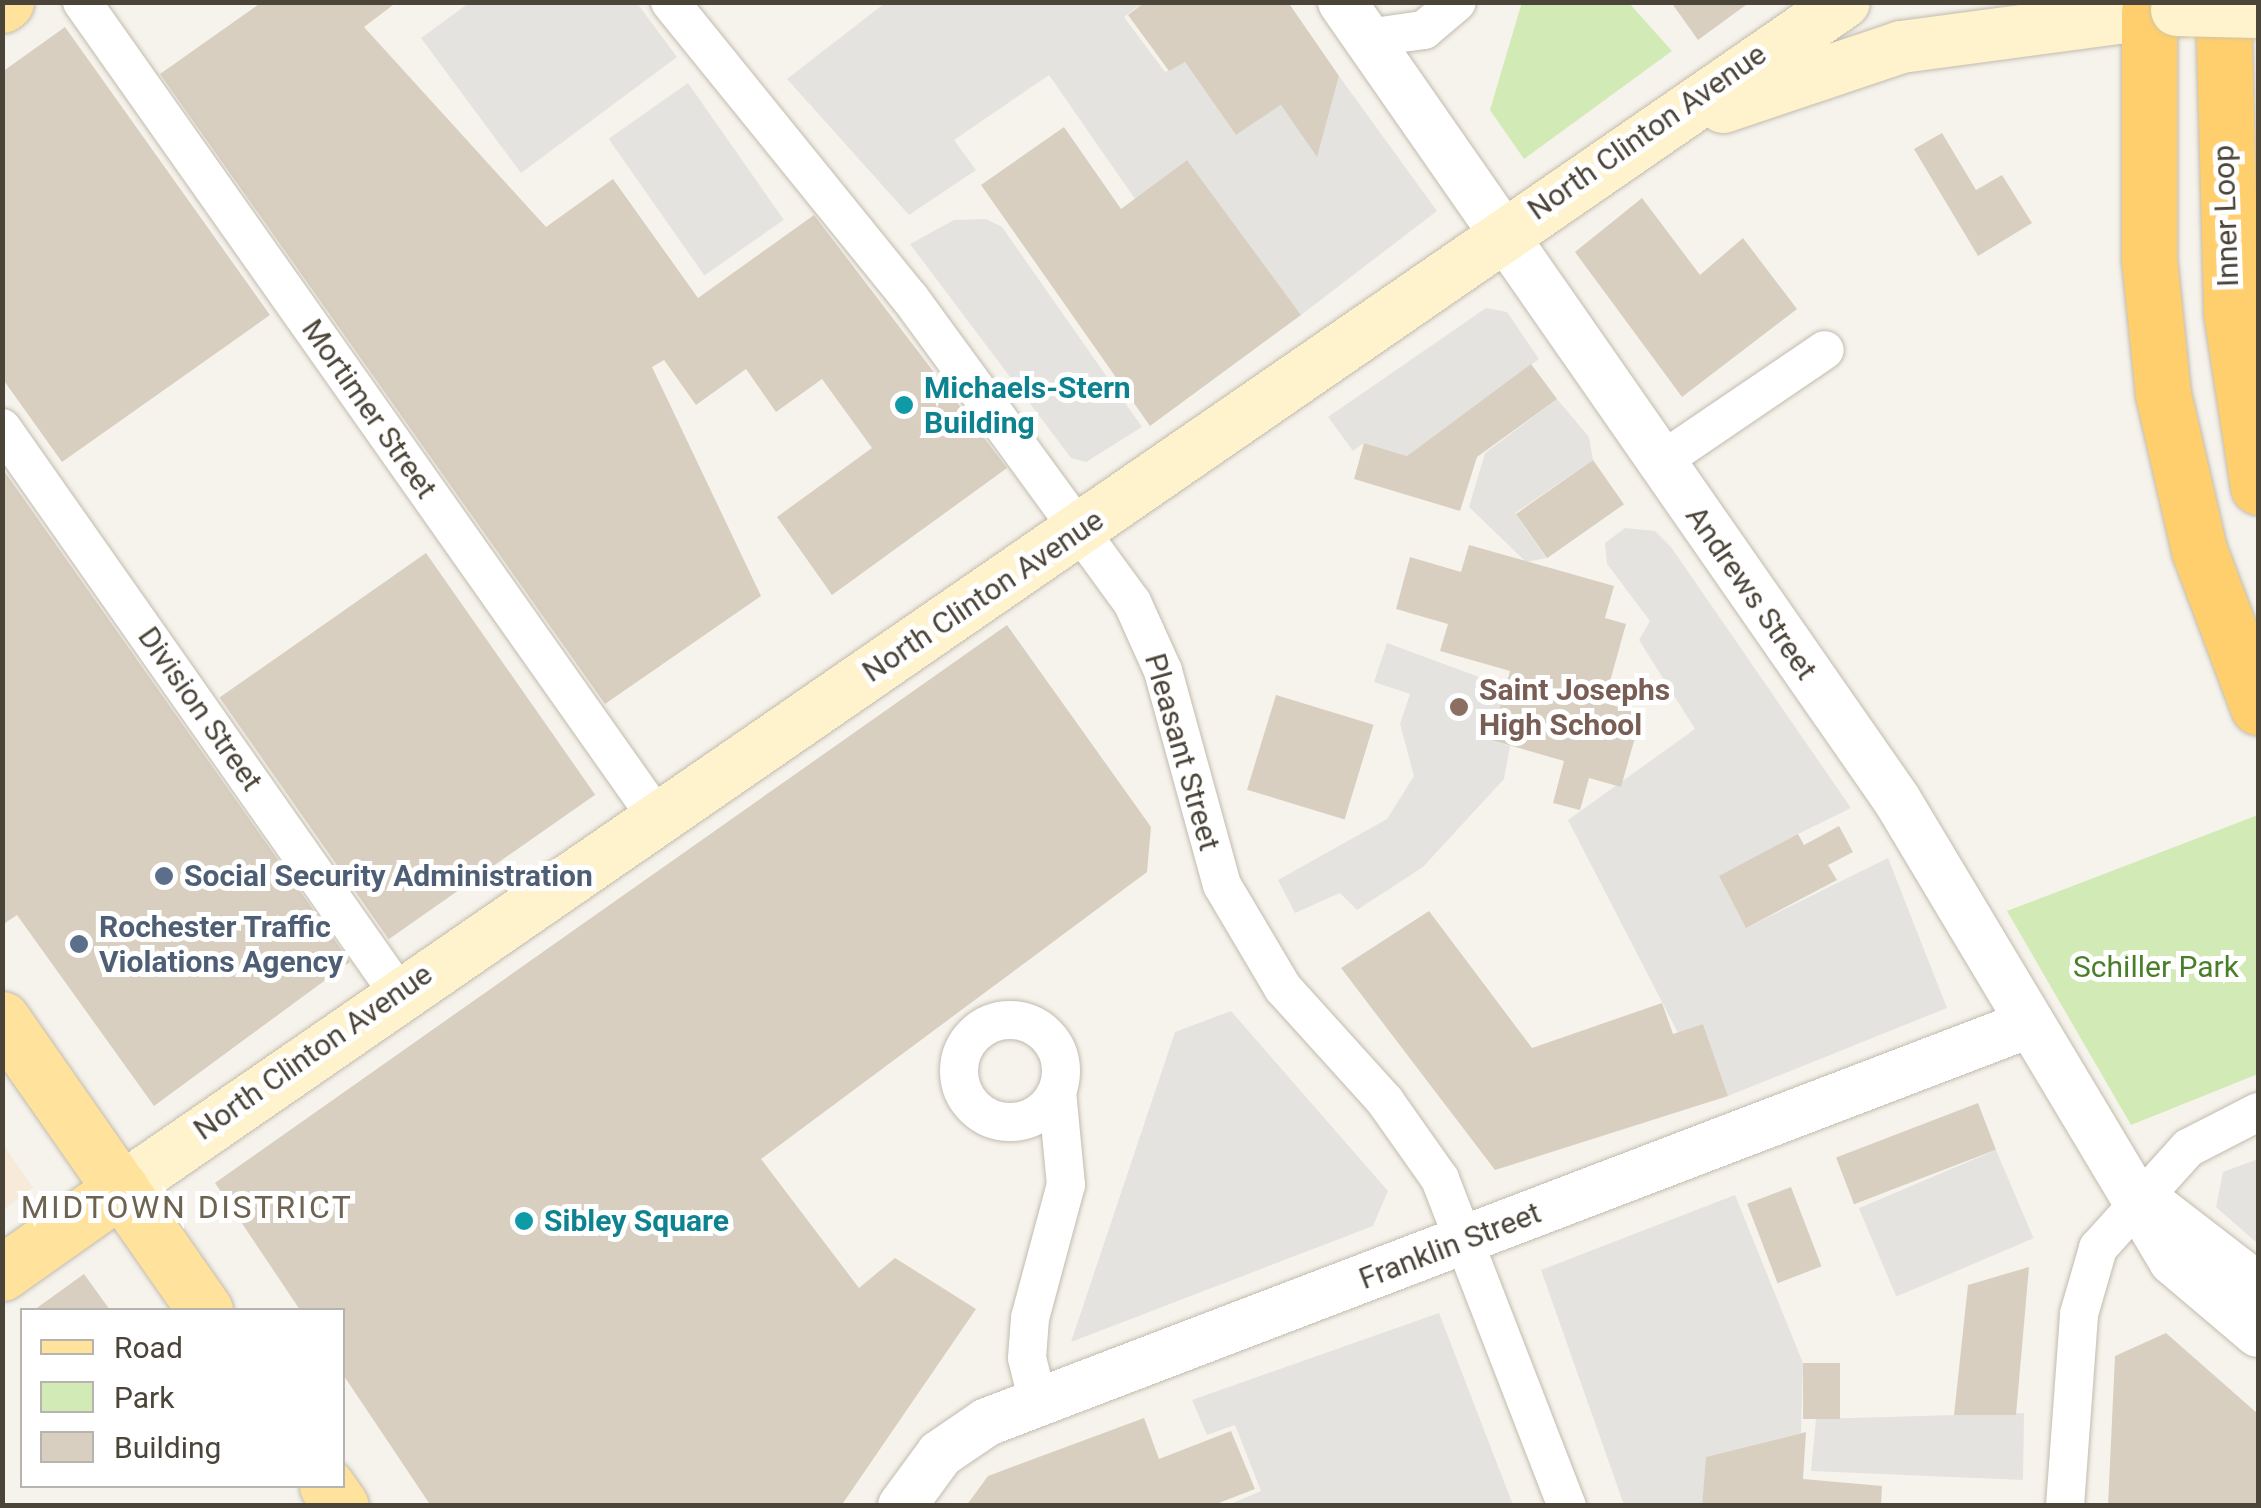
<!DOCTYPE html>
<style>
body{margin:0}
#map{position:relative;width:2261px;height:1508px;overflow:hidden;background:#f6f3ec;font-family:Roboto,sans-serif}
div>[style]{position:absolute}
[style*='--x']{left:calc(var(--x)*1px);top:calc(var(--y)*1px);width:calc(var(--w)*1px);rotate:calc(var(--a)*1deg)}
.commercial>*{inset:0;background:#f7ead8}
.green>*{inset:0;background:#d2eab5}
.parking>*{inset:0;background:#e5e3e0;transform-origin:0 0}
.building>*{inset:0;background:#d8cfc1;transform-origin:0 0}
.roads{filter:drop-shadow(0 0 2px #c2bbae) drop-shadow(0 0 2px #c2bbae)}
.minor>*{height:38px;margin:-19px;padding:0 19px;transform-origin:19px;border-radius:19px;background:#fff}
.minor>.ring{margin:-19px;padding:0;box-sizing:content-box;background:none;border:38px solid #fff;border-radius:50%}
.tertiary>*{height:48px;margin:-24px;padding:0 24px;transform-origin:24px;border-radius:24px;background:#fff}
.secondary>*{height:52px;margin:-26px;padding:0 26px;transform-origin:26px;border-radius:26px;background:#fff3cd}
.primary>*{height:55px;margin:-27.5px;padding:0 27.5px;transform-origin:27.5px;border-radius:27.5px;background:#ffe39c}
.motorway>*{height:55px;margin:-27.5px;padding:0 27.5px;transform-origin:27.5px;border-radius:27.5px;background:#ffcf6e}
.bridges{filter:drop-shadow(0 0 2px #d6c79b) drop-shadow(0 0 2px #d6c79b)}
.secondary-bridge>*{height:52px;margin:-26px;padding:0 26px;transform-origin:26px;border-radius:26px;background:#fff3cd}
.dots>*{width:28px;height:28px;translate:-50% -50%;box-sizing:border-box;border:5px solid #fff;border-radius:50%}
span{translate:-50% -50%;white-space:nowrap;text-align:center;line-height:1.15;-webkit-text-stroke:10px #fff;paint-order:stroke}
.street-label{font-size:30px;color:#4b4439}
.culture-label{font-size:30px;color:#0d838f;font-weight:700}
.left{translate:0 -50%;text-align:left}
.education-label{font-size:30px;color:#785e54;font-weight:700}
.service-label{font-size:30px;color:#4e5e75;font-weight:700}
.park-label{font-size:30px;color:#4a7f2a}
.neighbourhood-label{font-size:32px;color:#6e6250;letter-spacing:2.5px}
.frame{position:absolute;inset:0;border:5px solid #4b4439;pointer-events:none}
.legend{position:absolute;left:20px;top:1308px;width:325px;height:180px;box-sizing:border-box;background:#fff;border:2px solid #b7b4b0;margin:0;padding:12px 18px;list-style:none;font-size:30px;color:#4b4439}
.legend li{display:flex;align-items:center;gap:20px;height:50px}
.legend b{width:50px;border:2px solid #b7b4b0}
</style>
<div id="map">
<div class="commercial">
<div style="clip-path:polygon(3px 1144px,33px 1188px,3px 1210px,2px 1210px)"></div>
</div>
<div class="green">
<div style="clip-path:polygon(1522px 2px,1629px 3px,1672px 51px,1524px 159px,1490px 110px)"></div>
<div style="clip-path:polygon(2258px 815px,2258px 1074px,2131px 1125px,2007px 911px)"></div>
</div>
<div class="parking">
<div style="clip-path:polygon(469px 3px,637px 3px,677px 57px,521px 173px,421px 38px)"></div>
<div style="clip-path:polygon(885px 3px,1143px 3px,1124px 17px,1165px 72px,1185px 62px,1236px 135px,1281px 105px,1317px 155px,1339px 76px,1437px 211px,1301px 315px,1187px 160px,1135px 199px,1049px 75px,954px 140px,976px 170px,909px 215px,787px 79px)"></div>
<div style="left:688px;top:83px;width:167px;height:97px;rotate:55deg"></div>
<div style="clip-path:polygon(986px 219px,1002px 227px,1142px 427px,1086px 462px,1071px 458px,910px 244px,954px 220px)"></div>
<div style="clip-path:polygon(1486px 308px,1507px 312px,1539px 359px,1407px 456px,1364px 443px,1353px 451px,1328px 417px)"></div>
<div style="clip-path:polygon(1557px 399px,1589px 437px,1593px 460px,1515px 513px,1546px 558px,1526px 562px,1469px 507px,1485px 453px)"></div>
<div style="clip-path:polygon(1625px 528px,1655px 531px,1671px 547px,1851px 808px,1798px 834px,1746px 928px,1888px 858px,1947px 1008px,1728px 1096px,1703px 1024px,1678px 1033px,1568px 820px,1695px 729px,1639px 640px,1650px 621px,1607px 564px,1605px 543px)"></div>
<div style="clip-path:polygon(1387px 643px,1506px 687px,1491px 740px,1510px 746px,1504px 779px,1423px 867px,1357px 910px,1340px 893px,1295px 913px,1278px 880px,1387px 819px,1414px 776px,1400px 724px,1410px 694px,1374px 682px)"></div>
<div style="clip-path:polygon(1231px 1011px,1388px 1191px,1373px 1226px,1071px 1342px,1175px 1032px)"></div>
<div style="left:1996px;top:1150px;width:96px;height:149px;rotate:67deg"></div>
<div style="clip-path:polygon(2258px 1159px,2258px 1244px,2216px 1207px,2223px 1172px)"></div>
<div style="clip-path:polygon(1735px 1195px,1803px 1363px,1801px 1433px,1707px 1457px,1702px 1505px,1624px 1505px,1541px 1270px)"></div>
<div style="clip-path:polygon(1439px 1313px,1513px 1505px,1228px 1505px,1261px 1491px,1235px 1425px,1207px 1435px,1192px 1400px)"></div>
<div style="clip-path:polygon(2024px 1413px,2023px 1480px,1811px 1471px,1816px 1419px)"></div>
</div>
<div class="building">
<div style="clip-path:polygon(262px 2px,397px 2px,364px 27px,546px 227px,613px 179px,698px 298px,814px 215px,1007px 468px,832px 595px,777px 517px,872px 448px,822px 379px,776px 412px,746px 369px,696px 405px,664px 360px,652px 367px,761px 596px,605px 704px,160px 74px)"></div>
<div style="clip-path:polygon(1145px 2px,1288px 2px,1339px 76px,1317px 157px,1281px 105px,1236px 135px,1185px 62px,1169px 71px,1128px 15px)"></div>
<div style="clip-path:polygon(1671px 2px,1750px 2px,1698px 40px)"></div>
<div style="clip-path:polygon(65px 27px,270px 315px,62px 462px,2px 378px,2px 72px)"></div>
<div style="clip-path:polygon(1064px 127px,1121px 209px,1187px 160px,1301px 315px,1150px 426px,981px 185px)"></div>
<div style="clip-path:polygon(1942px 133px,1976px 190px,2002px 175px,2032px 223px,1978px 256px,1914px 149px)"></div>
<div style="clip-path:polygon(1642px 198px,1700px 275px,1743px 238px,1797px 309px,1682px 397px,1575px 252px)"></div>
<div style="clip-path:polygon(1531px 364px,1557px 399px,1477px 457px,1460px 511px,1354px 479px,1364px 443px,1407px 456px)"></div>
<div style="left:1593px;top:460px;width:54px;height:94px;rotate:55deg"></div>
<div style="clip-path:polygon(2px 468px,350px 962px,154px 1106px,17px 915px,2px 925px)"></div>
<div style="clip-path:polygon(1469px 545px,1614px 586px,1605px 618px,1626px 624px,1604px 703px,1642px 713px,1621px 787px,1589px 778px,1580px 810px,1553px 803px,1564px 761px,1491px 740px,1510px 671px,1440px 651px,1448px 624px,1396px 609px,1410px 557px,1461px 572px)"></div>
<div style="left:426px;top:553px;width:295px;height:252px;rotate:55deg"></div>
<div style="clip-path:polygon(1007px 625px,1151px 827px,1147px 872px,761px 1159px,859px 1288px,895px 1258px,976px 1309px,841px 1506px,431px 1506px,342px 1373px,342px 1310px,300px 1310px,215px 1183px)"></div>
<div style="left:1276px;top:695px;width:102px;height:99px;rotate:17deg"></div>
<div style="clip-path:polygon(1839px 826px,1853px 852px,1828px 865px,1837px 880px,1746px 928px,1719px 876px,1798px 834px,1804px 845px)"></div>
<div style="clip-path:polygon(1429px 911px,1532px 1048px,1662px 1003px,1673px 1034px,1703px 1024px,1728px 1096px,1495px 1170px,1341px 968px)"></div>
<div style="left:1978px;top:1103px;width:50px;height:152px;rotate:69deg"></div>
<div style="left:1791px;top:1187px;width:85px;height:47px;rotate:69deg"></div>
<div style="clip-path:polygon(2029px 1267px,2016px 1415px,1954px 1415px,1968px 1285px)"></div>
<div style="clip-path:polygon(84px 1274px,110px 1310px,34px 1310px)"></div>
<div style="clip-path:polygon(2166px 1333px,2258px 1414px,2258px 1506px,2108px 1506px,2115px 1356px)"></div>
<div style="left:1803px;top:1363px;width:37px;height:56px"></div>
<div style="clip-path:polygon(1144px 1418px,1159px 1459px,1231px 1431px,1255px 1489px,1211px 1506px,966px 1506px,988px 1476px)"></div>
<div style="clip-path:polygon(1806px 1432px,1803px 1479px,1882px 1486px,1881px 1506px,1702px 1506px,1706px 1457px)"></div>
</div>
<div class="roads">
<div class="minor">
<div style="--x:82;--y:2;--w:996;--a:54.81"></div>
<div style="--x:670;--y:2;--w:381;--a:51"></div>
<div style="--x:910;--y:298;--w:376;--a:53.9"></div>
<div style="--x:1132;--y:602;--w:76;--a:65.8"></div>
<div style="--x:1163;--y:671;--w:222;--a:74.6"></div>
<div style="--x:1222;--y:885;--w:120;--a:59.4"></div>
<div style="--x:1283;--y:988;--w:152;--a:47.9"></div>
<div style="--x:1385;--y:1101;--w:95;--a:54.8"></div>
<div style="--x:1440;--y:1179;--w:351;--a:68.8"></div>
<div style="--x:1367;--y:38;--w:58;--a:-8"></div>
<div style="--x:1424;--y:30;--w:43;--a:-40.3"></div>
<div style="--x:2;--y:428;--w:688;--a:54.95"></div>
<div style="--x:1660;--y:462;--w:199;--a:-34.2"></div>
<div class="ring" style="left:959px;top:1020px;width:64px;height:64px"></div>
<div style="--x:1038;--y:1402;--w:45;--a:-104"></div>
<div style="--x:1027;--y:1358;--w:40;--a:-85.7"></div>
<div style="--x:1030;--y:1318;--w:138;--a:-74.9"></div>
<div style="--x:1066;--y:1185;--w:94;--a:-95.5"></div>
<div style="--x:2065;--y:1506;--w:193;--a:-85.8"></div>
<div style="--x:2079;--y:1314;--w:69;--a:-73.9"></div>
<div style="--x:2098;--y:1248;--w:135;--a:-48"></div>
<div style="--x:2188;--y:1148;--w:79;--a:-27.2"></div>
</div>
<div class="tertiary">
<div style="--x:1342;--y:2;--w:972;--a:55.18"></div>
<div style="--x:1897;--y:800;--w:537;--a:59.09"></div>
<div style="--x:2173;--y:1261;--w:111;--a:40.3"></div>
<div style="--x:2140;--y:1196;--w:149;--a:37.6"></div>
<div style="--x:902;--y:1506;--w:64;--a:-53.8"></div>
<div style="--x:940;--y:1454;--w:57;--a:-34.2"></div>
<div style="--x:987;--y:1422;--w:1112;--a:-20.91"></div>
</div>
<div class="secondary">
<div style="--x:1723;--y:107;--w:188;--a:-18.6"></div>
<div style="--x:1901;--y:47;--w:278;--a:-7.6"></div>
<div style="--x:121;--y:1189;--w:2092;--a:-34.56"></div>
</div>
<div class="primary">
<div style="--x:2;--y:5;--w:5;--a:-37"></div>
<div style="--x:2;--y:1019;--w:355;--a:55.1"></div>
<div style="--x:2;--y:1273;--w:146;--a:-35.2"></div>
<div style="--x:327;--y:1486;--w:24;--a:55"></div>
</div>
<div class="motorway">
<div style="--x:2223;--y:2;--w:310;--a:88.5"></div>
<div style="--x:2231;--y:312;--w:177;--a:81.2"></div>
<div style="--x:2149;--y:11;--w:248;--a:90"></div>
<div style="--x:2149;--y:259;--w:136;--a:84.1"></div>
<div style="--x:2163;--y:394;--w:160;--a:77"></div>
<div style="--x:2199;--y:550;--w:168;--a:69.4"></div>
</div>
</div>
<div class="bridges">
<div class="secondary-bridge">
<div style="--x:2177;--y:10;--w:81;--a:1.4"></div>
</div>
</div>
<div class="dots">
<div style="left:904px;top:405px;background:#0f9aa8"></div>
<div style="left:1459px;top:707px;background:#8d6e63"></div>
<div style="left:164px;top:876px;background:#5c6f8a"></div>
<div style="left:79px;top:944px;background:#5c6f8a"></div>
<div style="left:524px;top:1221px;background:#0f9aa8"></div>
</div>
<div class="street-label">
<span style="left:1647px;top:132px;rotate:-35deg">North Clinton Avenue</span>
<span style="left:2226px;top:216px;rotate:-92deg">Inner Loop</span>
<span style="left:369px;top:409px;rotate:55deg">Mortimer Street</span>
<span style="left:1751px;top:593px;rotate:55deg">Andrews Street</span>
<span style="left:983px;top:596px;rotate:-34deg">North Clinton Avenue</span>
<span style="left:200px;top:709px;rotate:55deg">Division Street</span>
<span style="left:1182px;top:752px;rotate:74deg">Pleasant Street</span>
<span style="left:313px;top:1052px;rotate:-35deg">North Clinton Avenue</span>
<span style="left:1450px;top:1246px;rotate:-21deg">Franklin Street</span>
</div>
<div class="culture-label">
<span class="left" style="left:924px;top:405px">Michaels-Stern<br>Building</span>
<span class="left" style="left:544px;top:1221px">Sibley Square</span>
</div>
<div class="education-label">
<span class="left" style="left:1479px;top:707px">Saint Josephs<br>High School</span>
</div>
<div class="service-label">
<span class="left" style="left:184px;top:876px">Social Security Administration</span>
<span class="left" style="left:99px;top:944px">Rochester Traffic<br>Violations Agency</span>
</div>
<div class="park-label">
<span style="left:2156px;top:967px">Schiller Park</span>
</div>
<div class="neighbourhood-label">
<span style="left:187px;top:1207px">MIDTOWN DISTRICT</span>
</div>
<div class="frame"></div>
<ul class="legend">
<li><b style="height:12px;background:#ffe39c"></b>Road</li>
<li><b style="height:28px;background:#d2eab5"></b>Park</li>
<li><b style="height:28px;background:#d8cfc1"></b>Building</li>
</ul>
</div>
